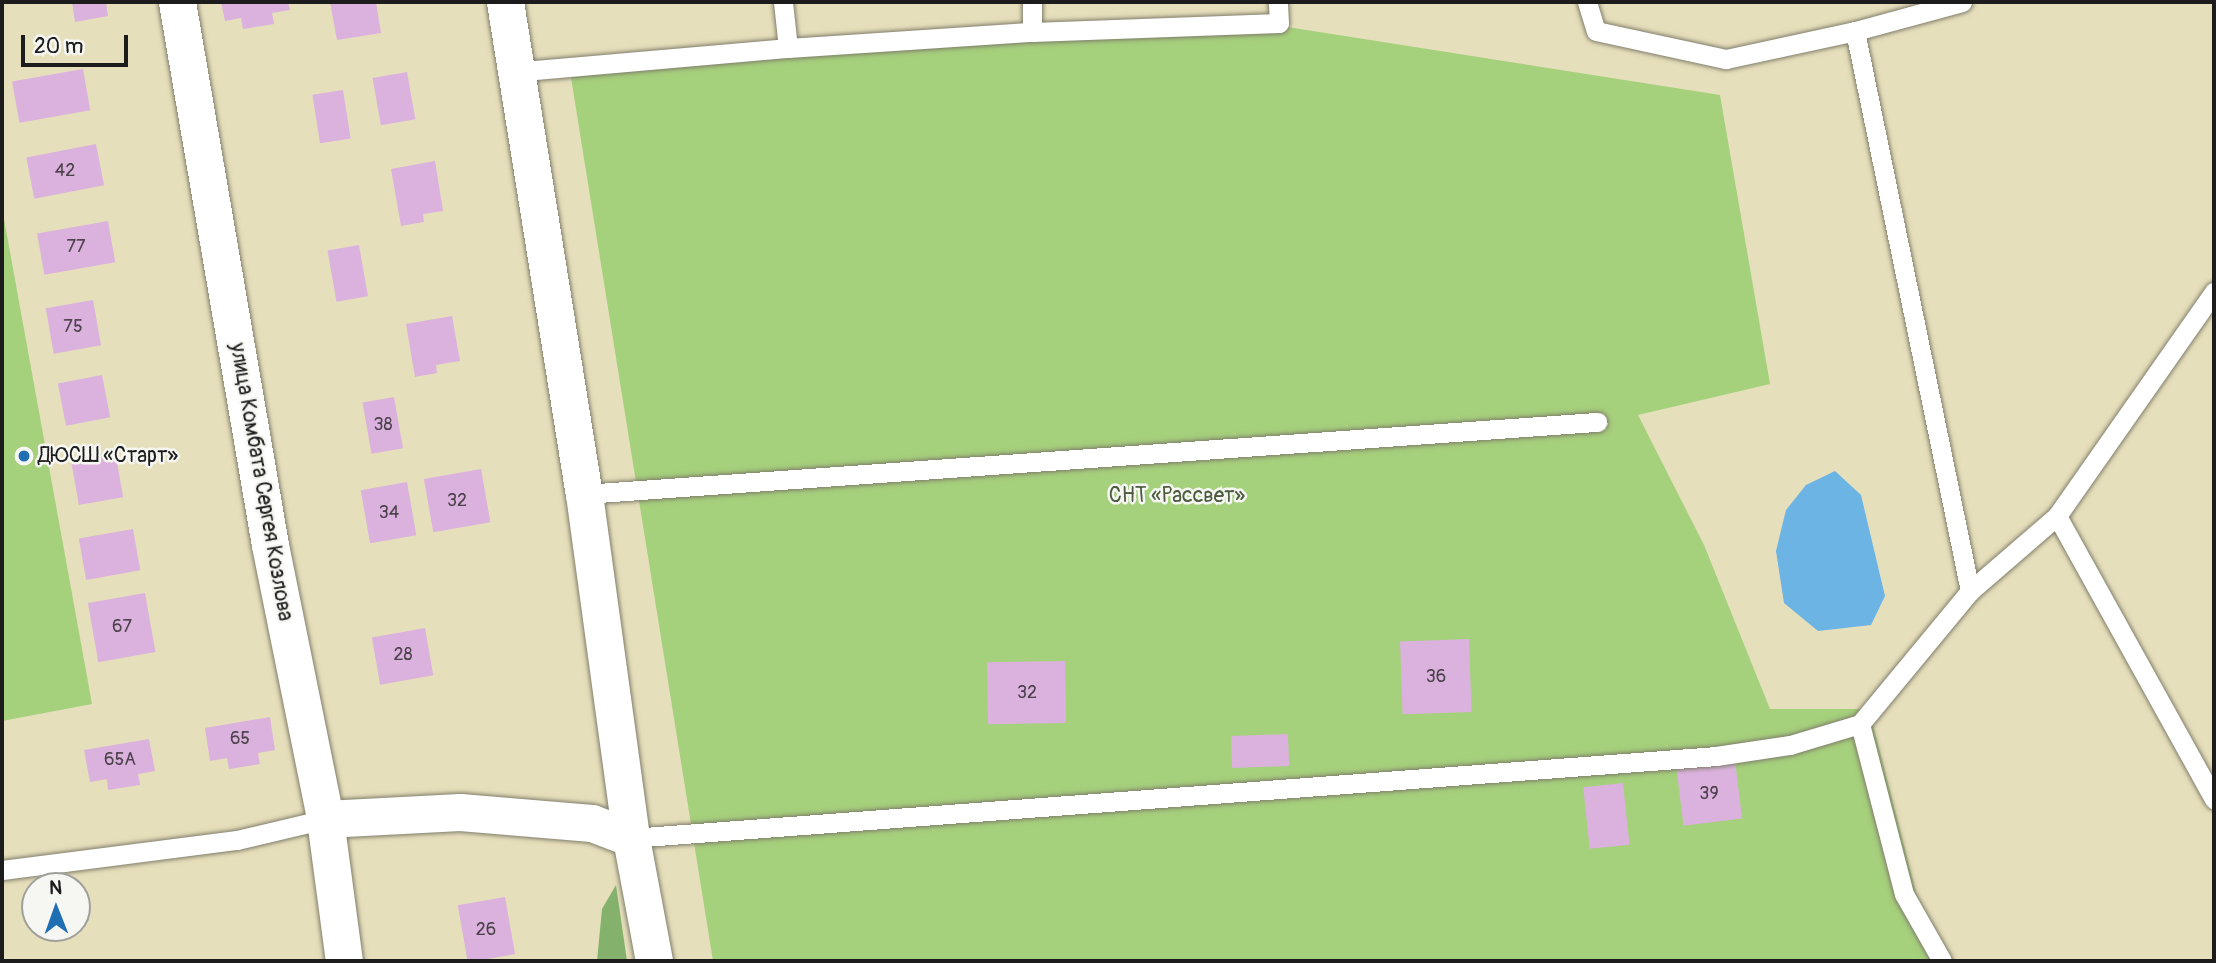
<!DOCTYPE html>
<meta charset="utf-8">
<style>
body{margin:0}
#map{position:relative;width:2216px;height:963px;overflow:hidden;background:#e6dfbb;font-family:Pangolin,sans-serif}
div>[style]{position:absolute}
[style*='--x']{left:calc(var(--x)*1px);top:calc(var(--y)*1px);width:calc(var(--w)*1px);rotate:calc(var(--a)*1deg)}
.green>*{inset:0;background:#a5d07c}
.forest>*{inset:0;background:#84b26c}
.water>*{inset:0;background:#6cb4e4}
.building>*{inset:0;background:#dbb2de;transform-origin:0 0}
.roads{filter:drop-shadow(0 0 2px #817e6c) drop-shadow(0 0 2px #817e6c)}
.lane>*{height:19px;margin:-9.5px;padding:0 9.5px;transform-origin:9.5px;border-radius:9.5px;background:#fff}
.street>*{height:37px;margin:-18.5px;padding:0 18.5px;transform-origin:18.5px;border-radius:18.5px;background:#fff}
.dots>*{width:19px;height:19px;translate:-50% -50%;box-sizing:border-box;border:4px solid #f6f6f2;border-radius:50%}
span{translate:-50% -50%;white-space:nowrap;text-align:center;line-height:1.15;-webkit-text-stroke:5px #f6f6f2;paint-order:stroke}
.number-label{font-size:18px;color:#4c424c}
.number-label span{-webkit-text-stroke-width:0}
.poi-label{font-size:21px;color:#1c1c1c}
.left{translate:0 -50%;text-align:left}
.street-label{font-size:21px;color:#1c1c1c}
.park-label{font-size:21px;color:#4c5b3e}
.frame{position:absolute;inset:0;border:4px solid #1c1c1c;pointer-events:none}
.north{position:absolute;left:21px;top:872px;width:70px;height:70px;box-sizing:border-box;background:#f6f6f2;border:2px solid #9f9f9c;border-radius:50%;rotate:359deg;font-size:19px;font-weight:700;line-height:28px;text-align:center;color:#1c1c1c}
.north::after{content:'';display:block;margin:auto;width:24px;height:32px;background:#1f6fb2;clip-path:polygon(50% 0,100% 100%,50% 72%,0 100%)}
.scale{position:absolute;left:21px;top:35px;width:107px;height:32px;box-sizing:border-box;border:4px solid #1c1c1c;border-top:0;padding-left:9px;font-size:21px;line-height:24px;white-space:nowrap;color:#1c1c1c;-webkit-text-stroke:5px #f6f6f2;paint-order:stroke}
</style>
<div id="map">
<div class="green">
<div style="clip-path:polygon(1281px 26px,1720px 95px,1770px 384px,1638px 415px,1704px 545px,1770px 709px,1869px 709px,1917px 896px,1953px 961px,713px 961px,568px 59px)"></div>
<div style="clip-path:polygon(2px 208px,92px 704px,2px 721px)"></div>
</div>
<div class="forest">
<div style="clip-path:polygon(616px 885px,627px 961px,597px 961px,602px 909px)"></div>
</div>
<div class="water">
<div style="clip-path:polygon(1835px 471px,1861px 495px,1885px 596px,1871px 625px,1818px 631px,1784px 603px,1776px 551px,1786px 510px,1806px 485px)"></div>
</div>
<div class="building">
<div style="clip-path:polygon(72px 2px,106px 2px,108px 16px,75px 22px)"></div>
<div style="clip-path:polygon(221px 2px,288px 2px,290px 10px,272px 13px,274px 24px,243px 29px,241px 18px,225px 21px)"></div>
<div style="clip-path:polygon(330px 2px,376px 2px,381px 33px,337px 40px)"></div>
<div style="left:83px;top:69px;width:42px;height:72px;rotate:80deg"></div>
<div style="left:407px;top:72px;width:48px;height:35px;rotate:80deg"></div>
<div style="left:343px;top:90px;width:49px;height:31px;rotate:81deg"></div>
<div style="left:96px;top:144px;width:42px;height:71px;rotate:79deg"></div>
<div style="clip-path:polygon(435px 161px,443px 211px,423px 214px,424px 222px,401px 226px,391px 169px)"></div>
<div style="left:108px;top:221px;width:42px;height:72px;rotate:80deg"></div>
<div style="left:359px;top:245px;width:52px;height:32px;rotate:80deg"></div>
<div style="left:93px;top:300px;width:46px;height:48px;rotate:80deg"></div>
<div style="clip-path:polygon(452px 316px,460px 361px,436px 365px,437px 373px,415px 377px,406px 324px)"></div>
<div style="left:102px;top:375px;width:43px;height:45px;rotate:79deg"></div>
<div style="left:394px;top:397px;width:52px;height:32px;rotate:80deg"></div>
<div style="left:115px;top:451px;width:47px;height:45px;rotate:80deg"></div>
<div style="left:481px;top:469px;width:54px;height:58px;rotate:80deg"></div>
<div style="left:407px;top:482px;width:54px;height:47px;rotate:80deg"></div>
<div style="left:133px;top:529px;width:42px;height:55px;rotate:80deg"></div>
<div style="left:145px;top:593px;width:60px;height:58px;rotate:80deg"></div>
<div style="left:425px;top:628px;width:48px;height:54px;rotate:80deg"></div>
<div style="left:1469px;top:639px;width:73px;height:69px;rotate:88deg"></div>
<div style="left:1065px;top:661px;width:62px;height:78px;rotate:89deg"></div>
<div style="clip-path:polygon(270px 717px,275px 750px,258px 753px,260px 764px,229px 769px,227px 758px,210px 761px,205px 728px)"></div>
<div style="left:1288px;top:734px;width:32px;height:57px;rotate:88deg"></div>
<div style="clip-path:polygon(149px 739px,155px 771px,138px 774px,140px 785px,108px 790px,107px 779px,90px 782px,84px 750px)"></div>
<div style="left:1735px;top:761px;width:58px;height:59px;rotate:83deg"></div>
<div style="left:1623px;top:783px;width:62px;height:40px;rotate:84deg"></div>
<div style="left:505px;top:897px;width:58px;height:48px;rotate:80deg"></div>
</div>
<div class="roads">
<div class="lane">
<div style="--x:783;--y:2;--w:46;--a:83.8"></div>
<div style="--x:788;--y:48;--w:245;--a:-3.8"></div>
<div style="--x:1032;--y:32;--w:30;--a:-90"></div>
<div style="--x:1587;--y:2;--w:30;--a:73"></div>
<div style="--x:1596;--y:31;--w:133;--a:12.2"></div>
<div style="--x:1726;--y:59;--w:132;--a:-12.2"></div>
<div style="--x:1962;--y:2;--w:111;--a:164.8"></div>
<div style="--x:1855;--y:31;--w:572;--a:78.4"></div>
<div style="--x:1032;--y:32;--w:247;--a:-2.1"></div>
<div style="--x:1279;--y:23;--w:21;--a:-93"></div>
<div style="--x:513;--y:72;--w:276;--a:-5"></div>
<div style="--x:584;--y:494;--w:1016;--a:-4.07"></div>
<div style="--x:2057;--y:516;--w:324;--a:61"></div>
<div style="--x:1860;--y:724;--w:176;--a:75.5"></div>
<div style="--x:1904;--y:894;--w:77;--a:60.4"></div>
<div style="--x:631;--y:838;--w:1088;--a:-4.32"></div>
<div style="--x:1716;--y:756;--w:75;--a:-8.5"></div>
<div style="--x:1790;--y:745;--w:73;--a:-16.7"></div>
<div style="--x:1860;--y:724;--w:173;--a:-50.4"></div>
<div style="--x:1970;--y:591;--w:115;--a:-40.8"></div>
<div style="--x:2057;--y:516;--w:274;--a:-55"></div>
<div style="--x:2;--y:870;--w:237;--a:-7.3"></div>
<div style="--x:237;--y:840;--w:90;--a:-13.4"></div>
</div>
<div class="street">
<div style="--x:177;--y:2;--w:551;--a:80.28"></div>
<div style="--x:270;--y:545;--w:279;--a:78.6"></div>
<div style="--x:325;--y:819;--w:143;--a:82.4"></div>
<div style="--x:505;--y:2;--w:498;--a:80.9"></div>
<div style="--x:584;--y:494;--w:347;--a:82.2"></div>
<div style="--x:631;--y:838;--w:125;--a:79.4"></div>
<div style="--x:325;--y:819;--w:135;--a:-3"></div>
<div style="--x:460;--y:812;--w:132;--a:4.8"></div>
<div style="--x:592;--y:823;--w:42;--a:21"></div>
</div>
</div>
<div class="dots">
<div style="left:24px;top:456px;background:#1f6fb2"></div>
</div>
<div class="number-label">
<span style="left:65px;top:171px">42</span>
<span style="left:76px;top:247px">77</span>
<span style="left:73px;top:327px">75</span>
<span style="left:383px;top:425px">38</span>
<span style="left:457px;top:501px">32</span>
<span style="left:389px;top:513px">34</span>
<span style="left:122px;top:627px">67</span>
<span style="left:403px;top:655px">28</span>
<span style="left:1436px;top:677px">36</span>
<span style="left:1027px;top:693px">32</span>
<span style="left:240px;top:739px">65</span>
<span style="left:120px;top:760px">65А</span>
<span style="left:1709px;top:794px">39</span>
<span style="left:486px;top:930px">26</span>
</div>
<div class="poi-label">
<span class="left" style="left:38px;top:456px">ДЮСШ «Старт»</span>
</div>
<div class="street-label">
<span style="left:261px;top:482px;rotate:80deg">улица Комбата Сергея Козлова</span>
</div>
<div class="park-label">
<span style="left:1177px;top:496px">СНТ «Рассвет»</span>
</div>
<div class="frame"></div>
<div class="north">N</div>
<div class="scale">20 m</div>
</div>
